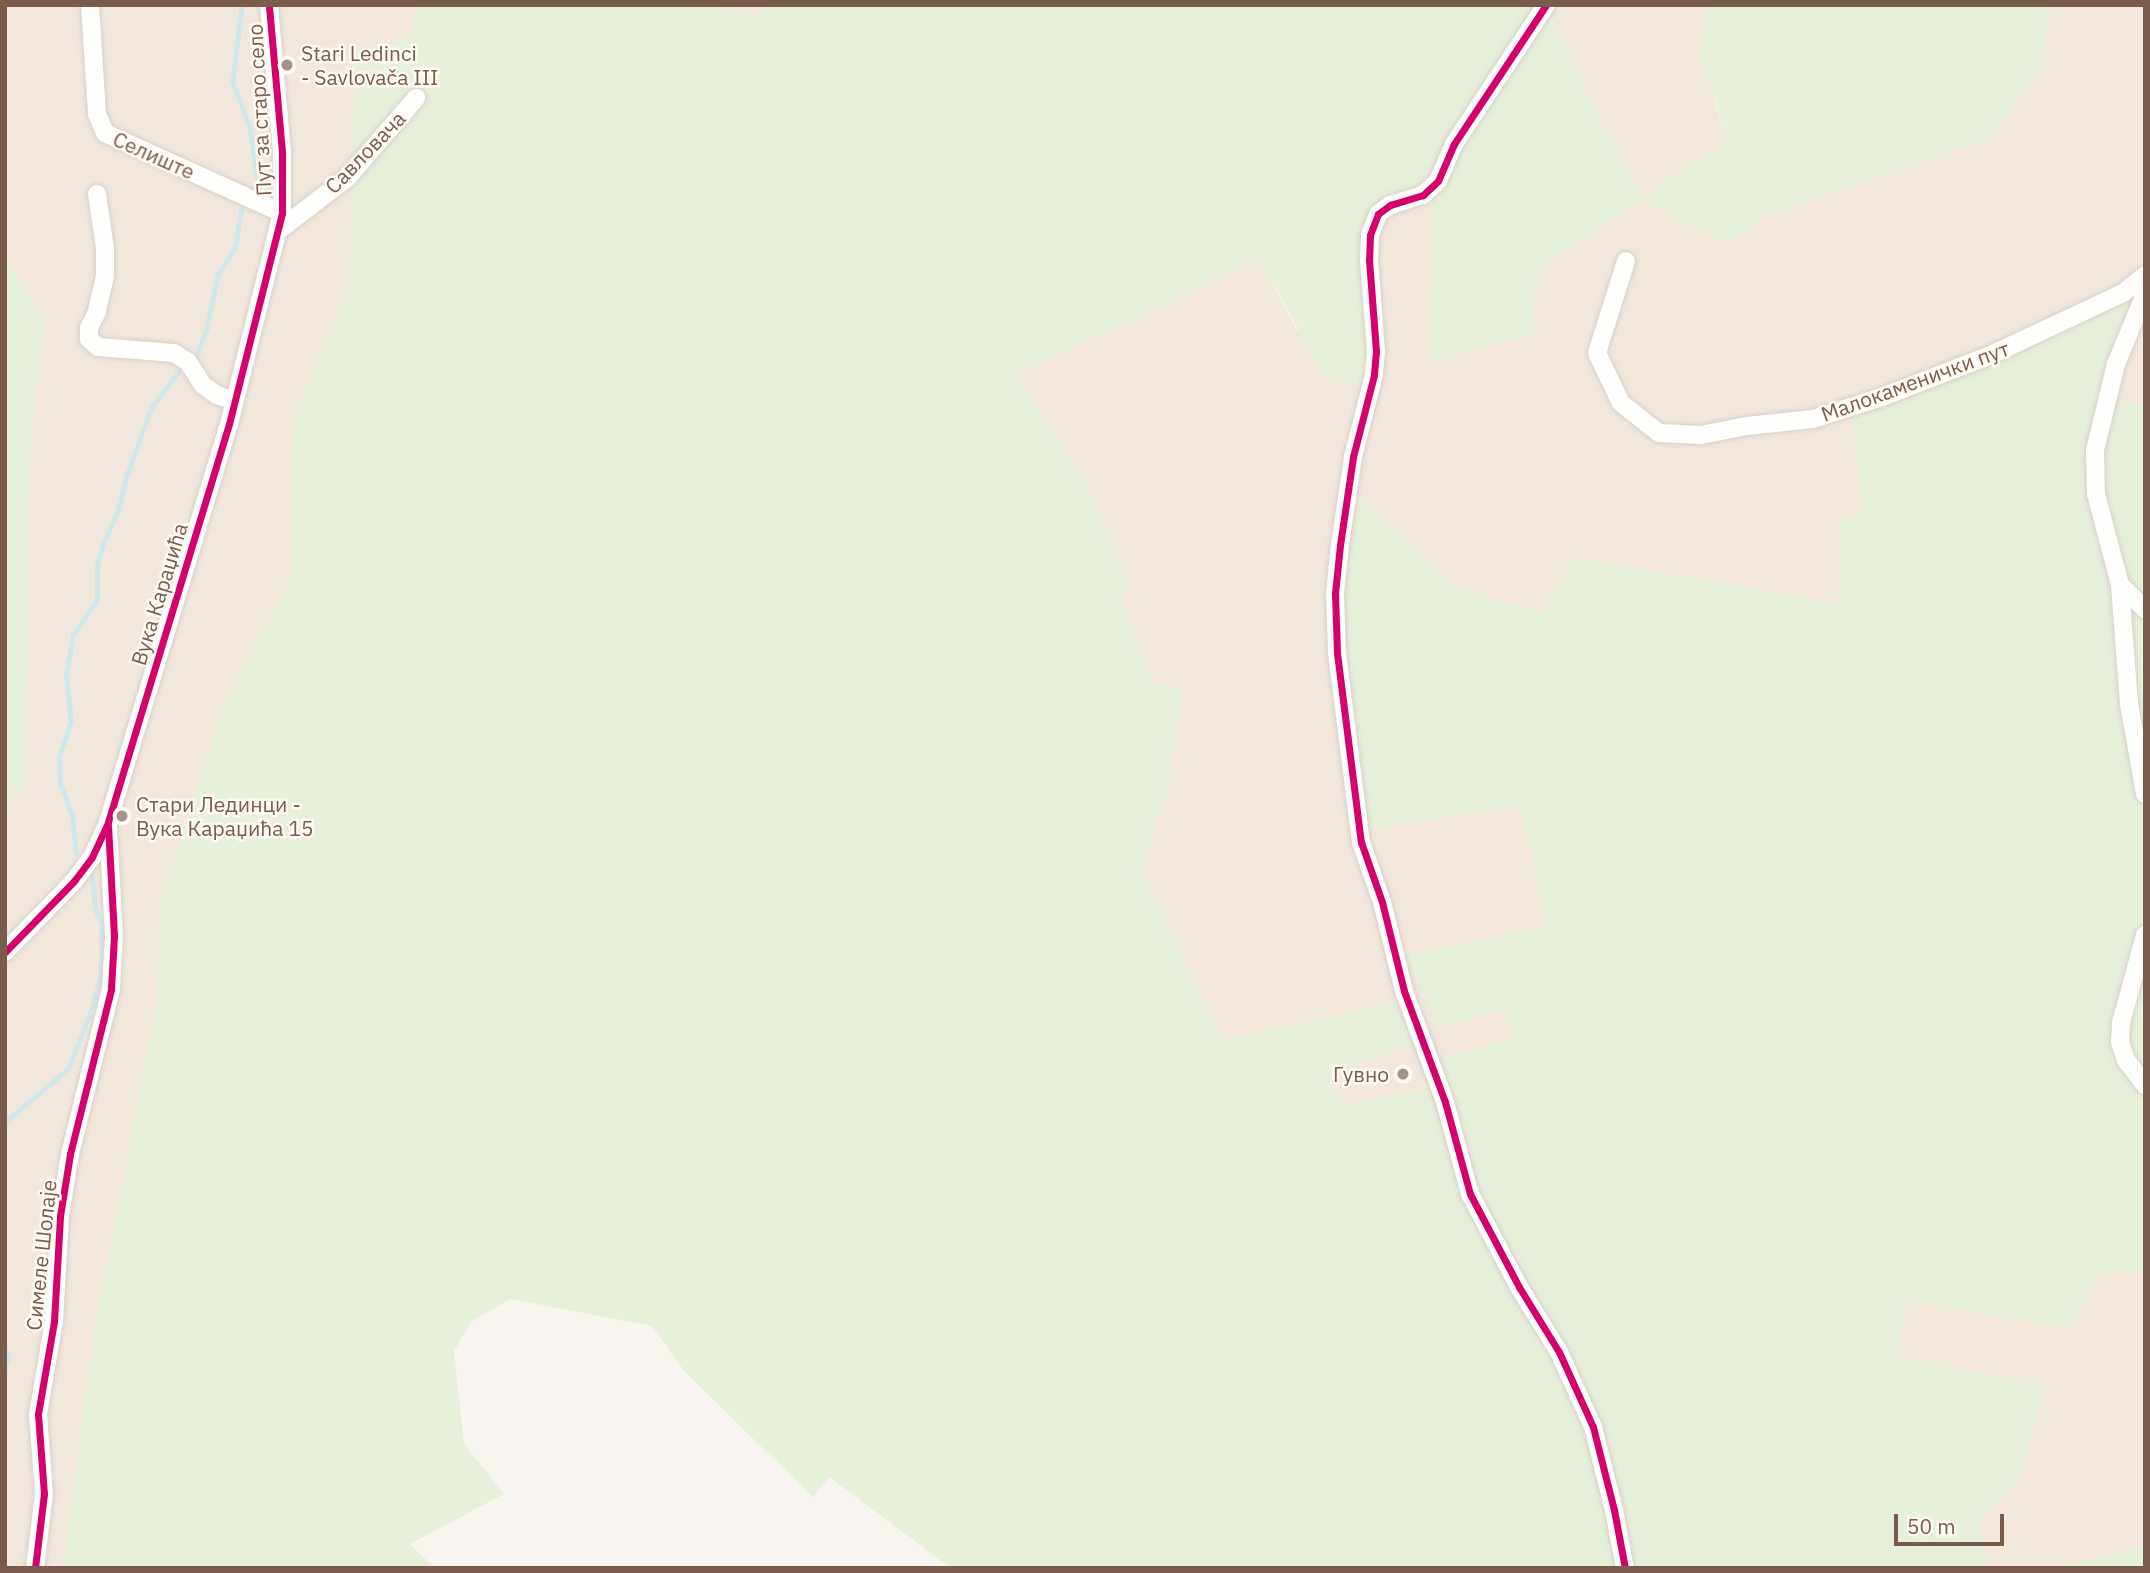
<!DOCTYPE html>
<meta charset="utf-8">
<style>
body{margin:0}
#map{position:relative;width:2150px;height:1573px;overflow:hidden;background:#f9f5f0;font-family:"IBM Plex Sans",sans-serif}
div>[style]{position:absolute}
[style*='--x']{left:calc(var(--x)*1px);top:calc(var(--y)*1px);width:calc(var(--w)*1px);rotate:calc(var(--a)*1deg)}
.residential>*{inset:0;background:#f2e8de}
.green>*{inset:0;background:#e7f0db}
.stream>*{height:4.5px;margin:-2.25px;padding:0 2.25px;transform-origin:2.25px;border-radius:2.25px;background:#d0e8ea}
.roads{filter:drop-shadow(0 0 2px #d7d1cb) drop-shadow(0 0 2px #d7d1cb)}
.minor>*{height:18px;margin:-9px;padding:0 9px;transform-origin:9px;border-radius:9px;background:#fefefd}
.cycleway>*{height:7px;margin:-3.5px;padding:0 3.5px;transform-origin:3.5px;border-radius:3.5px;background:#d6006c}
.dots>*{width:19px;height:19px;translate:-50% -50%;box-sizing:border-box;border:4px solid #fffaf3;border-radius:50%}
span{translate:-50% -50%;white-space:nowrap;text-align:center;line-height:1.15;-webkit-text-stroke:5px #fffaf3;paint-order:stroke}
.poi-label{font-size:21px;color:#7a5c4d}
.left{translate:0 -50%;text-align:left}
.right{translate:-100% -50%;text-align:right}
.street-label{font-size:21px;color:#7a5c4d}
.frame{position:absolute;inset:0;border:7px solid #7a5c4d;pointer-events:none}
.scale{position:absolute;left:1894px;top:1514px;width:110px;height:32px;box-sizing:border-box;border:4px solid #7a5c4d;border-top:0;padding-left:9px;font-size:21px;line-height:24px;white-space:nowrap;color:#7a5c4d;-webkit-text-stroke:5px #fffaf3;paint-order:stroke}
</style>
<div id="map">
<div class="residential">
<div style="clip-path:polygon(5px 5px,417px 5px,410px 38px,355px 50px,350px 286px,294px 417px,292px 577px,222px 711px,160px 905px,157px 1004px,94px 1332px,64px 1568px,5px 1568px,5px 810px,25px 783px,29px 461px,44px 322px,5px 253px)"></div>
<div style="clip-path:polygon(699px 5px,768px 5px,758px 16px)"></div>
<div style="clip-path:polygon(1545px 5px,1709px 5px,1714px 101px,1728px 143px,1668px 179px,1644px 199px,1682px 222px,1729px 243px,1760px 218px,1990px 138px,2040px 70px,2051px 5px,2145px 5px,2145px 406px,2095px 402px,2129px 303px,1864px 514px,1840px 522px,1840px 604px,1575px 558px,1544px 614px,1455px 587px,1343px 482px,1360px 831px,1521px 805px,1547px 926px,1406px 956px,1505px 1009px,1514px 1038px,1437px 1060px,1449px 1086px,1341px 1106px,1327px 1076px,1396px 1003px,1223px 1040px,1141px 869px,1169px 785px,1152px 683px,1121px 597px,1016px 374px,1260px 259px,1297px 330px,1372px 345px,1363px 227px,1379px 199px,1434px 183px,1430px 362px,1534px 334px,1533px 297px,1542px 266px,1643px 199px,1598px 115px)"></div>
<div style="clip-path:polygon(2101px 1271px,2145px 1273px,2145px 1547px,2052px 1568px,1989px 1568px,1977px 1522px,2021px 1475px,1896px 1356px,1907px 1300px,2069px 1328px)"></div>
</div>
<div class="green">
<div style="clip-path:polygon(417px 5px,699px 5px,758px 16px,768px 5px,1545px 5px,1598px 115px,1643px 199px,1668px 179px,1728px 143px,1700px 53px,1709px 5px,2051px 5px,2040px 70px,1990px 138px,1761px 218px,1729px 243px,1682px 222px,1643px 199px,1542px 266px,1533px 297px,1534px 334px,1430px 362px,1433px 184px,1379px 199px,1363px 227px,1372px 345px,1367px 391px,1323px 375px,1260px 259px,1016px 374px,1090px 491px,1130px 586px,1121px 597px,1152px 683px,1182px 688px,1169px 785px,1141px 869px,1223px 1040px,1396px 1003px,1413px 1043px,1327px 1075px,1342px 1106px,1448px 1086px,1436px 1060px,1514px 1038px,1504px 1009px,1439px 1028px,1406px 956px,1547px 926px,1520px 805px,1360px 831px,1327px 593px,1343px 481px,1455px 587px,1543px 614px,1574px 558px,1840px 604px,1840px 521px,1864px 514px,1850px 401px,2041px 328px,2113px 281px,2129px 303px,2095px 402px,2145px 406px,2145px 1273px,2101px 1271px,2069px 1328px,1907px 1300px,1896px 1356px,2045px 1386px,2021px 1475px,1978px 1522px,1989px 1568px,951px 1568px,829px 1477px,813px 1497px,685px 1372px,652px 1326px,511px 1299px,472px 1321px,454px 1351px,464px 1444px,504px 1494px,410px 1544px,435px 1568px,64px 1568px,94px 1332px,157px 1004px,160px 905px,222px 711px,292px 577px,294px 417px,350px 286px,355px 50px,410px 38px)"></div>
<div style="clip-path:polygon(5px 253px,44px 322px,29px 461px,25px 783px,5px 810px)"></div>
<div style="clip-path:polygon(2145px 1547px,2145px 1568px,2052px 1568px)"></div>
</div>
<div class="stream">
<div style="--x:242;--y:5;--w:78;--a:96.7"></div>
<div style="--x:233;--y:82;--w:48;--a:69.3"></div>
<div style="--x:250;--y:127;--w:64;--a:81.9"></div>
<div style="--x:196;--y:356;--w:28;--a:-69"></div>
<div style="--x:206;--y:330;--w:57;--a:-77.9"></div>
<div style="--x:218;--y:274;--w:31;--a:-57"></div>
<div style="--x:235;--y:248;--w:39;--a:-81"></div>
<div style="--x:76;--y:854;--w:38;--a:-96"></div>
<div style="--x:72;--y:816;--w:35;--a:-110"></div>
<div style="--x:60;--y:783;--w:27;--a:-92"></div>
<div style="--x:59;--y:756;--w:36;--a:-71"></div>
<div style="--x:71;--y:722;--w:47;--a:-96.1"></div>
<div style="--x:66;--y:675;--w:41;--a:-80.1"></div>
<div style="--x:73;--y:635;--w:42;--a:-55.6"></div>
<div style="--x:97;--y:600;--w:35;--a:-90"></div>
<div style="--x:97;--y:565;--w:19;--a:-74"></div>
<div style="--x:102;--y:547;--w:40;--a:-66.6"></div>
<div style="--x:118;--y:510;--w:36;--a:-76"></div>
<div style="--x:127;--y:475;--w:71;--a:-70.3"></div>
<div style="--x:151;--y:408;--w:46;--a:-52.9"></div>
<div style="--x:5;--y:1122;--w:82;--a:-40.1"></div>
<div style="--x:68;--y:1069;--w:60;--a:-68.6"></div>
<div style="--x:90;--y:1013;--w:39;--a:-73"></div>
<div style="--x:101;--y:976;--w:50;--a:-88.9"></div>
<div style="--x:102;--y:926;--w:18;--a:-112"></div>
<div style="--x:95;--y:909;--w:33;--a:-95"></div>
<div style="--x:5;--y:1348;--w:10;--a:66"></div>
<div style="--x:9;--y:1357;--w:13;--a:108"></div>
</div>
<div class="roads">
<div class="minor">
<div style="--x:90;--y:5;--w:109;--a:86.3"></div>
<div style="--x:97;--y:114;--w:21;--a:67"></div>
<div style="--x:105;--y:133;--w:194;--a:24.3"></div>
<div style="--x:1546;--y:5;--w:167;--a:123.5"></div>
<div style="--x:1454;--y:144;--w:40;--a:113.4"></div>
<div style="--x:1438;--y:181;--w:21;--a:137"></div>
<div style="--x:1423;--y:195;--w:34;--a:163"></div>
<div style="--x:1390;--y:205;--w:15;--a:143"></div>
<div style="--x:1378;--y:214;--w:22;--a:111"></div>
<div style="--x:1370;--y:235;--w:25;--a:92"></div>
<div style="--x:1369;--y:260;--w:91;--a:85.6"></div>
<div style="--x:1376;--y:351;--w:24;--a:95"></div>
<div style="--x:1374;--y:375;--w:85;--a:104.4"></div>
<div style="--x:1353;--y:457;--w:89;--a:98.4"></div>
<div style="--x:1340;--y:545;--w:48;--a:95.9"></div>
<div style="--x:1335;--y:593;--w:60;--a:88.1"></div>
<div style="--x:1337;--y:653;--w:191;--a:82.8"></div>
<div style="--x:1361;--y:842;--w:64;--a:70.7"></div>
<div style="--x:1382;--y:902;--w:92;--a:76.1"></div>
<div style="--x:1404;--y:991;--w:118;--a:69.7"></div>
<div style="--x:1445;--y:1102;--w:95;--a:74.8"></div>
<div style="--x:1470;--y:1194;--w:105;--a:62.2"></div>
<div style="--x:1519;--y:1287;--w:76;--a:58.4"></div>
<div style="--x:1559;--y:1352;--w:82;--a:65.6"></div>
<div style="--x:1593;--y:1427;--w:86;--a:75.8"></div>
<div style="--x:1614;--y:1510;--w:59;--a:79.3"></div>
<div style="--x:97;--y:194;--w:55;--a:81.6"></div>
<div style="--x:105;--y:248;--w:28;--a:90"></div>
<div style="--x:105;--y:276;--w:37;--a:103"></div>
<div style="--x:97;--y:312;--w:18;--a:117"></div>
<div style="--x:89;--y:328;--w:11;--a:90"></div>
<div style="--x:89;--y:339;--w:12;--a:42"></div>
<div style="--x:98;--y:347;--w:76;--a:4.5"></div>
<div style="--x:174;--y:353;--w:17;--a:33"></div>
<div style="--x:188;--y:362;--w:27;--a:57"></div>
<div style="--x:203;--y:385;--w:17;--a:36"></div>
<div style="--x:217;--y:395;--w:18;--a:19"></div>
<div style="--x:279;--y:230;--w:86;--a:-37.4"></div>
<div style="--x:347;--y:178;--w:106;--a:-49.2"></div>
<div style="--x:1626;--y:261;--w:96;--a:107.5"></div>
<div style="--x:1597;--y:353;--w:55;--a:64.4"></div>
<div style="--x:1621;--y:403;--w:48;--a:38.3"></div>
<div style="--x:1659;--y:433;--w:42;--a:2.7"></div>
<div style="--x:1701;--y:435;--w:47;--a:-11.1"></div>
<div style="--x:1747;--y:426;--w:66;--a:-6.1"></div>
<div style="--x:1813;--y:419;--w:72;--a:-17.7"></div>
<div style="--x:1882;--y:397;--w:117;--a:-21.1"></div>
<div style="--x:1991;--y:355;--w:146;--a:-25.2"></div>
<div style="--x:2123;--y:293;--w:28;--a:-39"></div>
<div style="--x:2145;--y:294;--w:76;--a:112.5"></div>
<div style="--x:2116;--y:364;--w:89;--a:103.7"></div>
<div style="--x:2095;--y:450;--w:44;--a:88.7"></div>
<div style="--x:2096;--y:494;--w:94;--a:75.2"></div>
<div style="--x:2120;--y:585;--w:119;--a:85.7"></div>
<div style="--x:2129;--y:704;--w:91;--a:79.9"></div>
<div style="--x:2120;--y:585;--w:35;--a:44"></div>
<div style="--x:2145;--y:935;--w:91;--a:105.3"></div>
<div style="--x:2121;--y:1023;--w:19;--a:93"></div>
<div style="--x:2120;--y:1042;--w:19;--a:72"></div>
<div style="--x:2126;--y:1060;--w:31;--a:53"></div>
<div style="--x:5;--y:952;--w:99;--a:-45.8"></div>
<div style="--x:74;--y:881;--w:30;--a:-53"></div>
<div style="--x:92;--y:857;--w:38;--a:-65"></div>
<div style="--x:108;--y:822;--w:416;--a:-73.1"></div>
<div style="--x:229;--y:424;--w:218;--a:-75.9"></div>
<div style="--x:282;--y:213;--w:61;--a:-90"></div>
<div style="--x:282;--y:152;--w:148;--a:-95.1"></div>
<div style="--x:35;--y:1568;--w:75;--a:-83.1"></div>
<div style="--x:44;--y:1494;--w:80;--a:-94.3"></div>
<div style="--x:38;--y:1414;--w:94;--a:-80.2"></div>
<div style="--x:54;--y:1321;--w:105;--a:-86.7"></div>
<div style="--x:60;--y:1216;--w:63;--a:-80.8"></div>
<div style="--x:70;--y:1154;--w:170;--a:-76"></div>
<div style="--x:111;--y:989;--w:53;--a:-86.8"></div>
<div style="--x:114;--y:936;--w:110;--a:-93.1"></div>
</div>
</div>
<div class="cycleway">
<div style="--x:1546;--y:5;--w:167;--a:123.5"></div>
<div style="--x:1454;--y:144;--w:40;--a:113.4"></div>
<div style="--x:1438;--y:181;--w:21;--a:137"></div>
<div style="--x:1423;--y:195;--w:34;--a:163"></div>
<div style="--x:1390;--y:205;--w:15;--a:143"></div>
<div style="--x:1378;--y:214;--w:22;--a:111"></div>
<div style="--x:1370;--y:235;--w:25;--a:92"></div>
<div style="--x:1369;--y:260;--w:91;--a:85.6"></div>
<div style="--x:1376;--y:351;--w:24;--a:95"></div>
<div style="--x:1374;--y:375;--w:85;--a:104.4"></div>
<div style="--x:1353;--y:457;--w:89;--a:98.4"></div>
<div style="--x:1340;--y:545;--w:48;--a:95.9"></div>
<div style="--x:1335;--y:593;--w:60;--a:88.1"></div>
<div style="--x:1337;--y:653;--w:191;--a:82.8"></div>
<div style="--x:1361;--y:842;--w:64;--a:70.7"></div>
<div style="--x:1382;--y:902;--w:92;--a:76.1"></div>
<div style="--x:1404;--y:991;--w:118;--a:69.7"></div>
<div style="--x:1445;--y:1102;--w:95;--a:74.8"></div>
<div style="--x:1470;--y:1194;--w:105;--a:62.2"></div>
<div style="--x:1519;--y:1287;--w:76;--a:58.4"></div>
<div style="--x:1559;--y:1352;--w:82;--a:65.6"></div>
<div style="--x:1593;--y:1427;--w:86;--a:75.8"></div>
<div style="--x:1614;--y:1510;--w:59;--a:79.3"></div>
<div style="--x:5;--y:952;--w:99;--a:-45.8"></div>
<div style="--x:74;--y:881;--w:30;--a:-53"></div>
<div style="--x:92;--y:857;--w:38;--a:-65"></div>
<div style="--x:108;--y:822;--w:416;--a:-73.1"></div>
<div style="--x:229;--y:424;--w:218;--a:-75.9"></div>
<div style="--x:282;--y:213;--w:61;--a:-90"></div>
<div style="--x:282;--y:152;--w:148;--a:-95.1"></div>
<div style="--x:35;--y:1568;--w:75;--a:-83.1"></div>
<div style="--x:44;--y:1494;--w:80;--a:-94.3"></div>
<div style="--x:38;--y:1414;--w:94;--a:-80.2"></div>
<div style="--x:54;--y:1321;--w:105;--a:-86.7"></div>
<div style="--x:60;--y:1216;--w:63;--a:-80.8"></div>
<div style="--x:70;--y:1154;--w:170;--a:-76"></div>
<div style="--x:111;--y:989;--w:53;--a:-86.8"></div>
<div style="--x:114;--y:936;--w:110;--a:-93.1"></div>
</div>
<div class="dots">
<div style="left:287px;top:65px;background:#a69286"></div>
<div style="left:122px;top:816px;background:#a69286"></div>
<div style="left:1403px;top:1074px;background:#a69286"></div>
</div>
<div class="poi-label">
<span class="left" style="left:301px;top:65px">Stari Ledinci<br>- Savlovača III</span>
<span class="left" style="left:136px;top:816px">Стари Лединци -<br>Вука Караџића 15</span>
<span class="right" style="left:1389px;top:1074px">Гувно</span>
</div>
<div class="street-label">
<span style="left:259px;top:110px;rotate:-93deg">Пут за старо село</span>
<span style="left:365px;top:152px;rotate:-46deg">Савловача</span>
<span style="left:154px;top:155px;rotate:24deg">Селиште</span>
<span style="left:1915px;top:381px;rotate:-20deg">Малокаменички пут</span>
<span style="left:159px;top:594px;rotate:-73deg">Вука Караџића</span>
<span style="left:41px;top:1255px;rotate:-84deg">Симеле Шолаје</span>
</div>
<div class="frame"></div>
<div class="scale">50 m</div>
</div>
